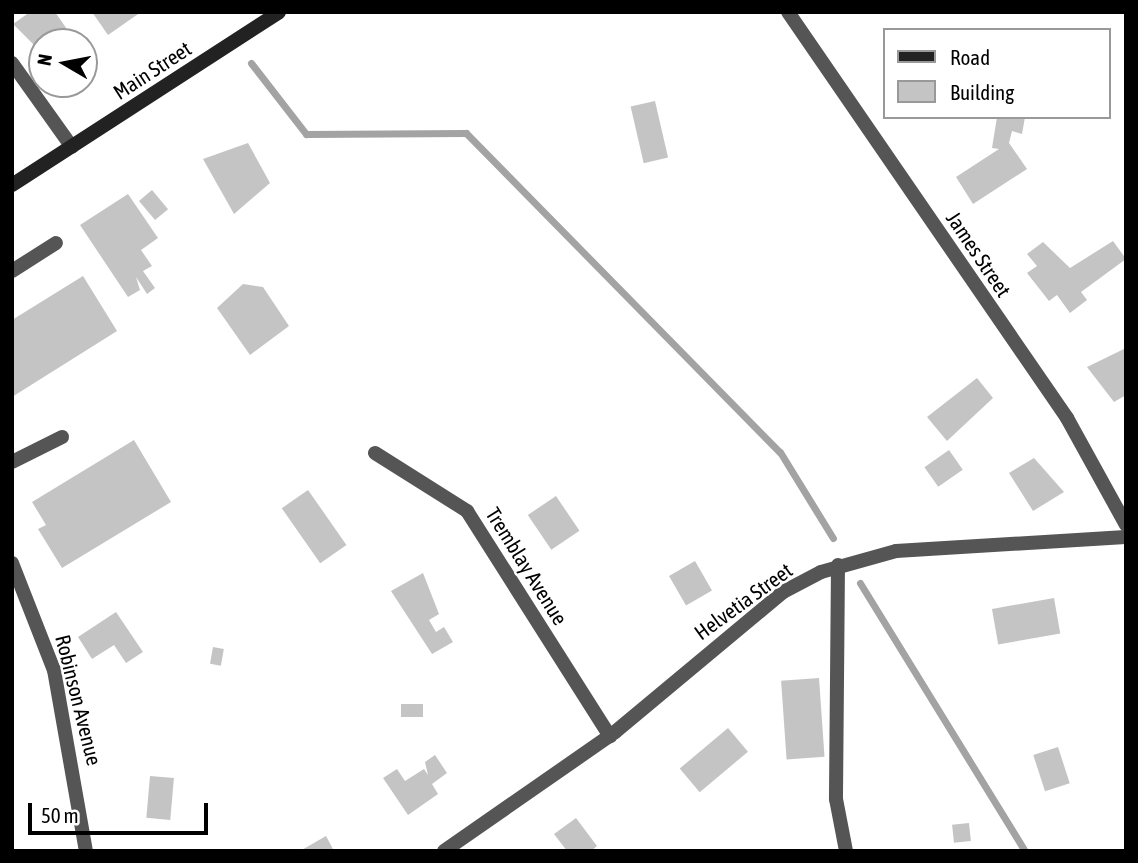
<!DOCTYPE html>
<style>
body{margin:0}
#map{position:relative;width:1138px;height:863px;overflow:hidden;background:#fff;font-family:"Asap Condensed",sans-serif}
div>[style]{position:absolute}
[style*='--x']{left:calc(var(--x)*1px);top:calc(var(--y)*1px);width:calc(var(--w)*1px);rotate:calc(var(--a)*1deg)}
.stream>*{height:7px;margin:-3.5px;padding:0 3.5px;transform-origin:3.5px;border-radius:3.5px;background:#a3a3a3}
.building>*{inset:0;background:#c4c4c4;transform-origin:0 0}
.service>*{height:14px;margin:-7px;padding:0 7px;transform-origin:7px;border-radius:7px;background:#555}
.minor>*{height:14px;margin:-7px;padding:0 7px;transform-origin:7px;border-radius:7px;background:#555}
.secondary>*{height:14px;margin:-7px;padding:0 7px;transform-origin:7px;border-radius:7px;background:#222}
span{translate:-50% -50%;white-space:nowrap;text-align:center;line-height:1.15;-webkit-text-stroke:5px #fff;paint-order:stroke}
.street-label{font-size:21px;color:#000}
.frame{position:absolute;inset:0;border:14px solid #000;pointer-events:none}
.legend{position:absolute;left:883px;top:28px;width:228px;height:91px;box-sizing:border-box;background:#fff;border:2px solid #999;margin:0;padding:9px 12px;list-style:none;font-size:21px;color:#000}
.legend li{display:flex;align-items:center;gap:14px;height:35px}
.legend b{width:35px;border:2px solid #999}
.north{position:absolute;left:28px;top:28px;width:70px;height:70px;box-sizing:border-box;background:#fff;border:2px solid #999;border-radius:50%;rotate:280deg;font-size:19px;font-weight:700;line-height:28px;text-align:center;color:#000}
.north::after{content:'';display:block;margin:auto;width:24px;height:32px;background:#000;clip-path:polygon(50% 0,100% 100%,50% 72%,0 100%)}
.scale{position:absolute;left:28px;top:803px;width:180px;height:32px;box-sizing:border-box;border:4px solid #000;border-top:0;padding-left:9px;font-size:21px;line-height:24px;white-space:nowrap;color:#000;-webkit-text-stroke:5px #fff;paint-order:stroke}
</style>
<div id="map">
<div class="stream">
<div style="--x:251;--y:63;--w:90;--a:52.2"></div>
<div style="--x:306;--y:134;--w:160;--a:-0.4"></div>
<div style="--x:466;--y:133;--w:448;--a:45.5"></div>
<div style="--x:780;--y:452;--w:101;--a:58.4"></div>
<div style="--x:860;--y:583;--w:315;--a:58.4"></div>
</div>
<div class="building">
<div style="clip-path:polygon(30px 12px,55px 12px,76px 42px,42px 42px,42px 53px,13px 24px)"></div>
<div style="clip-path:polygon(92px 12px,141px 12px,108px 35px)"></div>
<div style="left:655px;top:101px;width:58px;height:25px;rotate:77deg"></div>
<div style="clip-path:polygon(997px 117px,1025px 117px,1022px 134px,1012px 131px,1009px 143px,1027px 169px,973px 204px,956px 177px,999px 149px,992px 148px)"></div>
<div style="clip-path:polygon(248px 143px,270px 183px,234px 214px,203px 159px)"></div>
<div style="left:152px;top:190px;width:25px;height:17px;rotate:50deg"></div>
<div style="clip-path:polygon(128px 194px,158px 238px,141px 250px,152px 266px,143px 271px,155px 288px,147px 294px,136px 277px,140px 290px,128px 297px,80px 225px)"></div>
<div style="clip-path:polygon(1113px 241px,1126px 259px,1081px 292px,1087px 300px,1070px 313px,1057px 295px,1049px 301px,1027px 273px,1037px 266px,1027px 254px,1043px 242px,1070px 268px)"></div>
<div style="clip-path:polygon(83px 276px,117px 331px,12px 397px,12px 320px)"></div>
<div style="clip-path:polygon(243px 284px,263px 287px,289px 326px,250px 355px,217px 308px)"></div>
<div style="clip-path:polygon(1126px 348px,1126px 395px,1114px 402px,1087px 367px)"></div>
<div style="clip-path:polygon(977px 378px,993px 398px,947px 441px,927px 417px)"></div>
<div style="clip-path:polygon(134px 440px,171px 502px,62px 568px,38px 529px,46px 525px,32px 502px)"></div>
<div style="left:949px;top:450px;width:24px;height:30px;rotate:55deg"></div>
<div style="clip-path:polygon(1034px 458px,1064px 492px,1033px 511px,1009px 473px)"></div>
<div style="left:308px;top:490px;width:67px;height:32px;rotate:55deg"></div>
<div style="left:556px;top:496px;width:42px;height:34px;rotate:56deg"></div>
<div style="left:695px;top:561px;width:34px;height:30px;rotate:60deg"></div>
<div style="clip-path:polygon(423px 573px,439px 614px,429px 620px,436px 632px,444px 627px,453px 642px,432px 654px,391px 591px)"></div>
<div style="left:1054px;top:598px;width:36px;height:63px;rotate:80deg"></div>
<div style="clip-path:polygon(116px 612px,143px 652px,126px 663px,114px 645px,92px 659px,78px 637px)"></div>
<div style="left:213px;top:647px;width:11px;height:17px;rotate:10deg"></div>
<div style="left:819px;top:678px;width:79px;height:38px;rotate:86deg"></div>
<div style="left:401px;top:704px;width:22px;height:13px"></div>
<div style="left:728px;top:728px;width:31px;height:63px;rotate:50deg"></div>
<div style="left:1058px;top:747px;width:38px;height:26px;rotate:72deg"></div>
<div style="clip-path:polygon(435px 755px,447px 773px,432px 784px,438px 794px,408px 815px,383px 778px,397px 769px,405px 781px,424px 769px,428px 775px,425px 762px)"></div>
<div style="left:150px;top:776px;width:24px;height:42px;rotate:5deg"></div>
<div style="clip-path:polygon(576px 818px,597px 846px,591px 851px,567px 851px,554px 834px)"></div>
<div style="left:969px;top:823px;width:18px;height:17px;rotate:84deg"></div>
<div style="clip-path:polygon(326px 836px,334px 851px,300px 851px)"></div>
</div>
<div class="service">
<div style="--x:12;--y:63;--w:103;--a:54.5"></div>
<div style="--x:12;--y:271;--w:52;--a:-32.5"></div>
<div style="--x:12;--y:462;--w:56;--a:-26.6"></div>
<div style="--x:838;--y:565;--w:234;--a:90.5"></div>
<div style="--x:836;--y:799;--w:53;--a:79.1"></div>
</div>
<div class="minor">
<div style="--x:788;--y:12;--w:493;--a:55.5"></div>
<div style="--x:1067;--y:418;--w:122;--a:61.1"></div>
<div style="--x:375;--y:453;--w:109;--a:32.2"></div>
<div style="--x:467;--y:511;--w:267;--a:57.6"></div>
<div style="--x:12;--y:563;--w:115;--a:68.6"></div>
<div style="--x:54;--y:670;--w:184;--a:80"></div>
<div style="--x:444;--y:851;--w:208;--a:-34.8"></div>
<div style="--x:615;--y:732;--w:219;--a:-39.8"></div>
<div style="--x:783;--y:592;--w:43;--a:-27.8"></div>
<div style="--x:821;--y:572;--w:78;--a:-15.6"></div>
<div style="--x:896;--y:551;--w:230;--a:-3.5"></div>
</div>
<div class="secondary">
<div style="--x:12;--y:185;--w:318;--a:-32.9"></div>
</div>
<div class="street-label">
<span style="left:152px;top:70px;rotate:-33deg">Main Street</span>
<span style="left:979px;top:254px;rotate:56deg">James Street</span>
<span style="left:527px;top:566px;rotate:58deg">Tremblay Avenue</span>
<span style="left:743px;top:601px;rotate:-36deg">Helvetia Street</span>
<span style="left:79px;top:700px;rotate:76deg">Robinson Avenue</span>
</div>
<div class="frame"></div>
<ul class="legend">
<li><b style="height:9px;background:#222"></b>Road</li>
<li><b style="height:19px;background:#c4c4c4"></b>Building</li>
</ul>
<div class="north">N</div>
<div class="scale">50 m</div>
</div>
